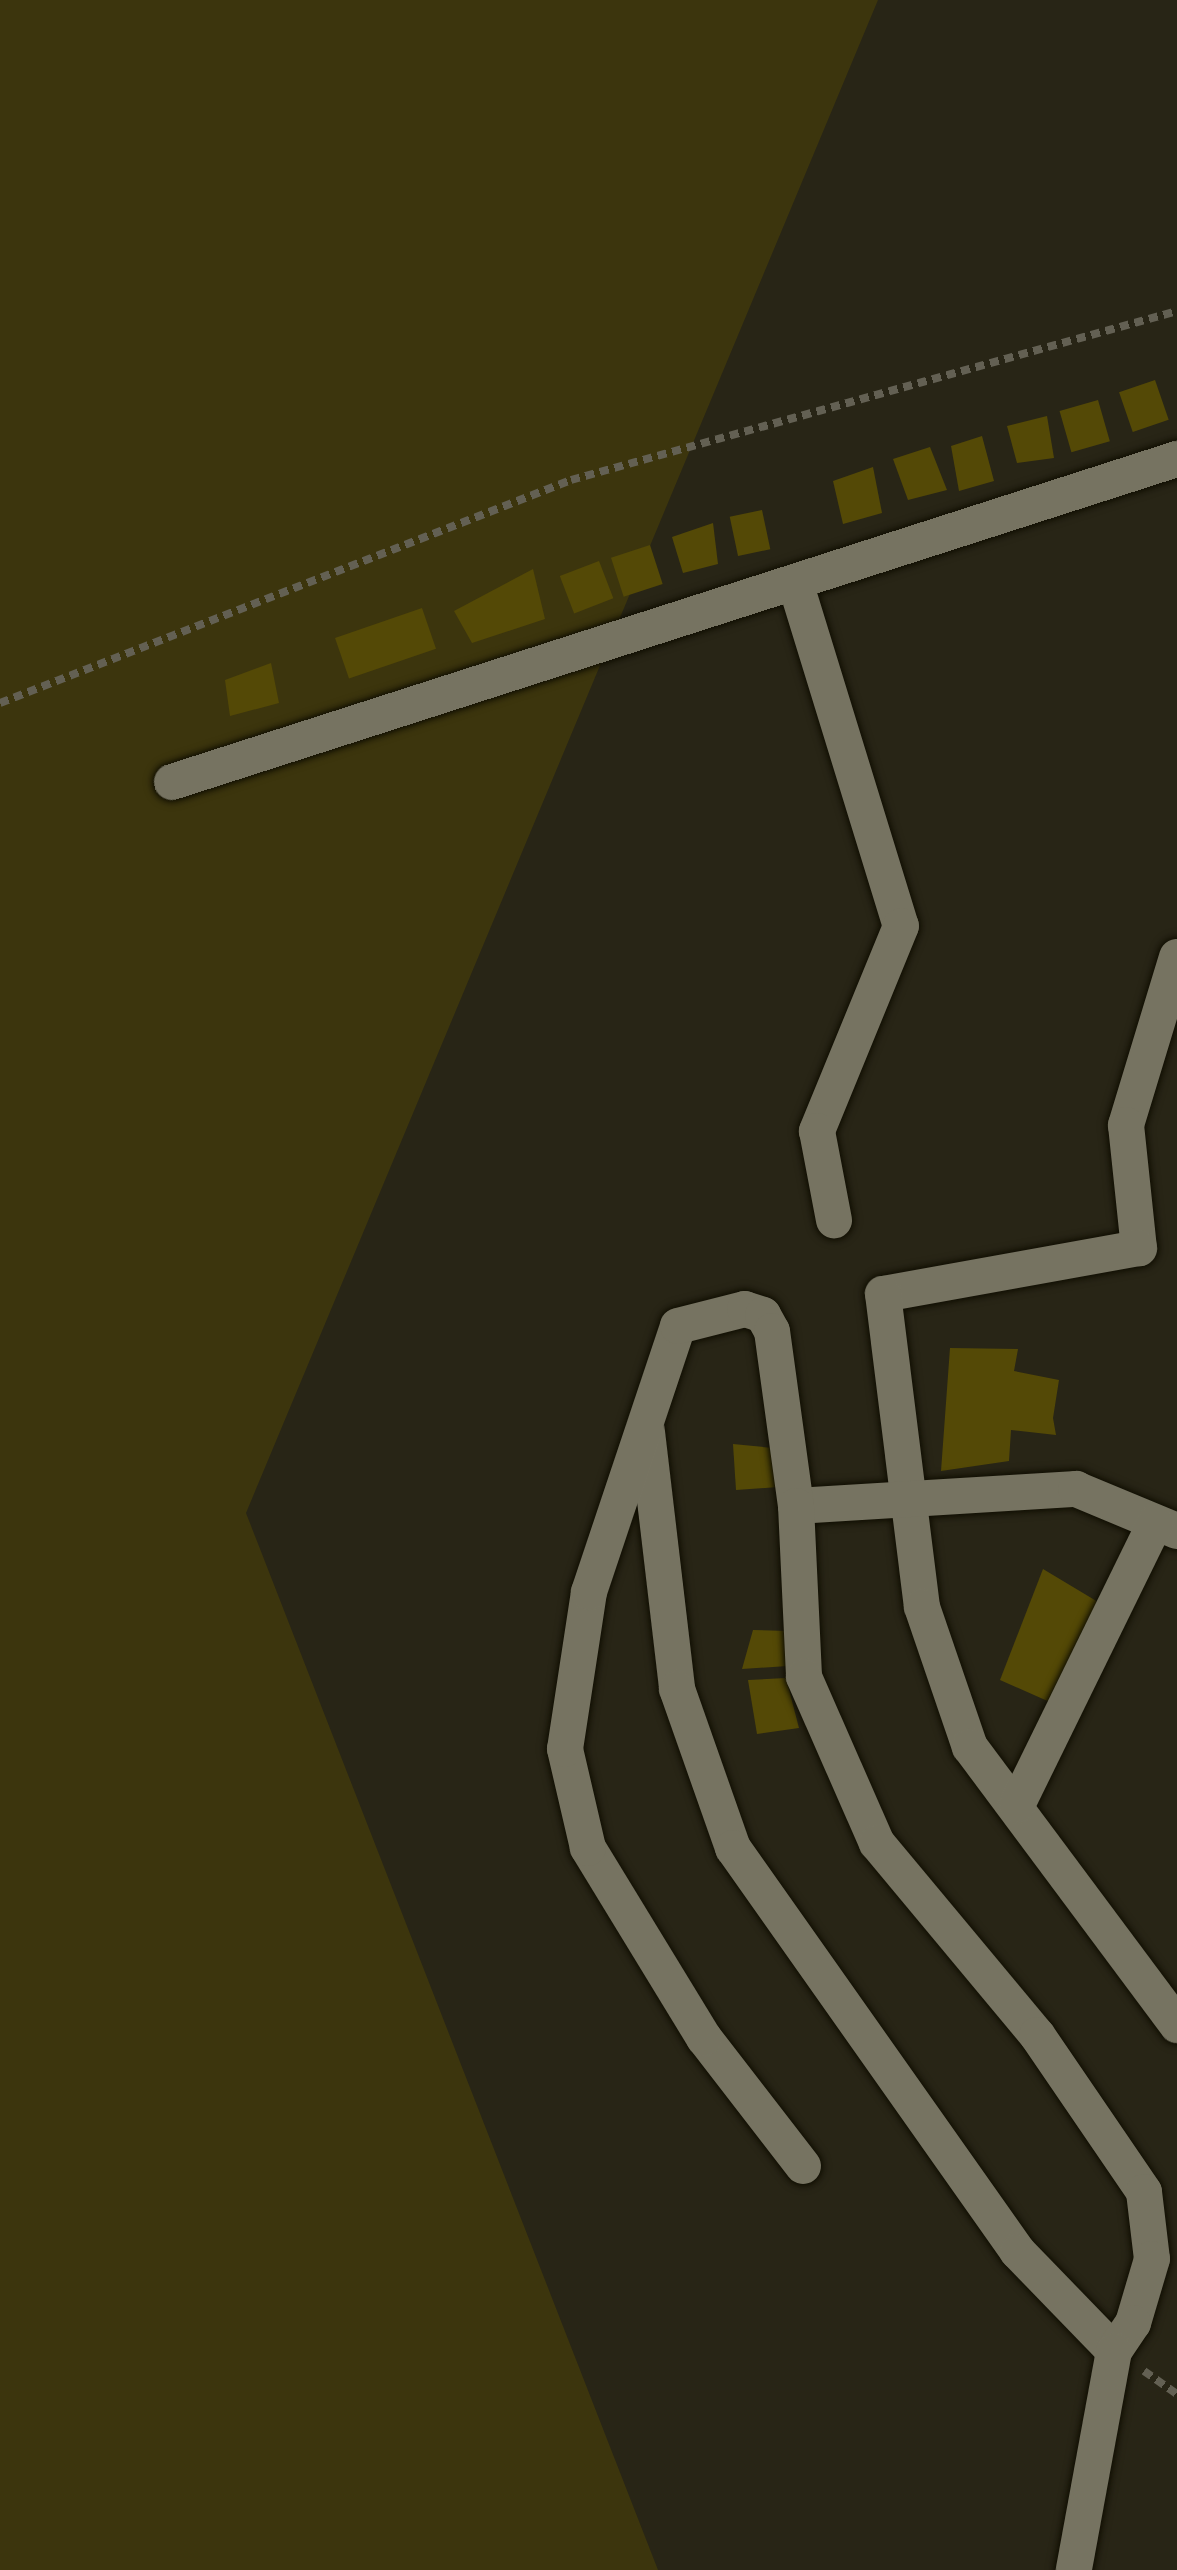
<!DOCTYPE html>
<style>
body{margin:0}
#map{position:relative;width:1177px;height:2570px;overflow:hidden;background:#282516;font-family:"Nunito Sans",sans-serif}
div>[style]{position:absolute}
[style*='--x']{left:calc(var(--x)*1px);top:calc(var(--y)*1px);width:calc(var(--w)*1px);rotate:calc(var(--a)*1deg)}
.green>*{inset:0;background:#3c350d}
.building>*{inset:0;background:#544906;transform-origin:0 0}
.path>*{height:8px;margin-top:-4px;transform-origin:0;background:repeating-linear-gradient(90deg,#636053 0 9px,transparent 0 15px)}
.roads{filter:drop-shadow(0 0 3px #100e02) drop-shadow(0 0 3px #100e02)}
.street>*{height:36px;margin:-18px;padding:0 18px;transform-origin:18px;border-radius:18px;background:#767361}
span{translate:-50% -50%;white-space:nowrap;text-align:center;line-height:1.15;-webkit-text-stroke:9px #0f0e07;paint-order:stroke}
</style>
<div id="map">
<div class="green">
<div style="clip-path:polygon(0 0,878px 0,246px 1513px,658px 2570px,0 2570px)"></div>
</div>
<div class="building">
<div style="left:1155px;top:380px;width:42px;height:38px;rotate:71deg"></div>
<div style="left:1098px;top:400px;width:43px;height:40px;rotate:74deg"></div>
<div style="clip-path:polygon(1047px 416px,1054px 458px,1017px 463px,1007px 426px)"></div>
<div style="clip-path:polygon(982px 436px,994px 481px,959px 491px,951px 446px)"></div>
<div style="clip-path:polygon(930px 447px,947px 490px,908px 500px,893px 459px)"></div>
<div style="clip-path:polygon(873px 467px,882px 513px,843px 524px,833px 481px)"></div>
<div style="left:762px;top:510px;width:40px;height:33px;rotate:78deg"></div>
<div style="clip-path:polygon(713px 523px,718px 564px,683px 573px,672px 537px)"></div>
<div style="left:650px;top:545px;width:41px;height:41px;rotate:72deg"></div>
<div style="left:599px;top:561px;width:40px;height:42px;rotate:69deg"></div>
<div style="clip-path:polygon(533px 569px,545px 619px,472px 643px,454px 611px)"></div>
<div style="left:422px;top:608px;width:43px;height:92px;rotate:71deg"></div>
<div style="clip-path:polygon(271px 663px,279px 703px,230px 716px,225px 680px)"></div>
<div style="clip-path:polygon(950px 1348px,1018px 1349px,1014px 1371px,1059px 1380px,1053px 1418px,1056px 1435px,1011px 1430px,1009px 1461px,941px 1471px)"></div>
<div style="clip-path:polygon(733px 1444px,773px 1448px,778px 1487px,736px 1490px)"></div>
<div style="clip-path:polygon(1043px 1569px,1103px 1605px,1052px 1703px,1000px 1680px)"></div>
<div style="clip-path:polygon(753px 1630px,788px 1631px,788px 1666px,742px 1669px)"></div>
<div style="clip-path:polygon(786px 1678px,799px 1728px,757px 1734px,748px 1680px)"></div>
</div>
<div class="path">
<div style="--x:0;--y:703;--w:613;--a:-21.33"></div>
<div style="--x:571;--y:480;--w:629;--a:-15.58"></div>
<div style="--x:1144;--y:2371;--w:40;--a:34.9"></div>
</div>
<div class="roads">
<div class="street">
<div style="--x:795;--y:582;--w:360;--a:72.9"></div>
<div style="--x:901;--y:926;--w:222;--a:112.3"></div>
<div style="--x:817;--y:1131;--w:91;--a:79.2"></div>
<div style="--x:172;--y:782;--w:1056;--a:-17.82"></div>
<div style="--x:1177;--y:957;--w:176;--a:106.9"></div>
<div style="--x:1126;--y:1125;--w:124;--a:84"></div>
<div style="--x:1139;--y:1248;--w:260;--a:169.8"></div>
<div style="--x:883;--y:1294;--w:315;--a:82.9"></div>
<div style="--x:922;--y:1607;--w:148;--a:71.1"></div>
<div style="--x:970;--y:1747;--w:347;--a:53.3"></div>
<div style="--x:647;--y:1432;--w:259;--a:83.3"></div>
<div style="--x:677;--y:1689;--w:169;--a:70.6"></div>
<div style="--x:733;--y:1848;--w:494;--a:54.8"></div>
<div style="--x:1018;--y:2252;--w:138;--a:45.9"></div>
<div style="--x:796;--y:1506;--w:281;--a:-3.5"></div>
<div style="--x:1076;--y:1489;--w:109;--a:22.6"></div>
<div style="--x:1017;--y:1805;--w:314;--a:-63.9"></div>
<div style="--x:803;--y:2166;--w:162;--a:-127.7"></div>
<div style="--x:704;--y:2038;--w:223;--a:-121.4"></div>
<div style="--x:588;--y:1848;--w:102;--a:-103.1"></div>
<div style="--x:565;--y:1749;--w:159;--a:-81.3"></div>
<div style="--x:589;--y:1592;--w:280;--a:-71.5"></div>
<div style="--x:678;--y:1326;--w:69;--a:-14.2"></div>
<div style="--x:745;--y:1309;--w:19;--a:18"></div>
<div style="--x:763;--y:1315;--w:18;--a:61"></div>
<div style="--x:772;--y:1331;--w:177;--a:82.2"></div>
<div style="--x:796;--y:1506;--w:171;--a:87.3"></div>
<div style="--x:804;--y:1677;--w:181;--a:66.3"></div>
<div style="--x:877;--y:1843;--w:250;--a:50.2"></div>
<div style="--x:1037;--y:2035;--w:190;--a:55.7"></div>
<div style="--x:1144;--y:2192;--w:67;--a:83.2"></div>
<div style="--x:1152;--y:2259;--w:67;--a:106.5"></div>
<div style="--x:1133;--y:2323;--w:34;--a:124"></div>
<div style="--x:1114;--y:2351;--w:223;--a:100.4"></div>
</div>
</div>
</div>
